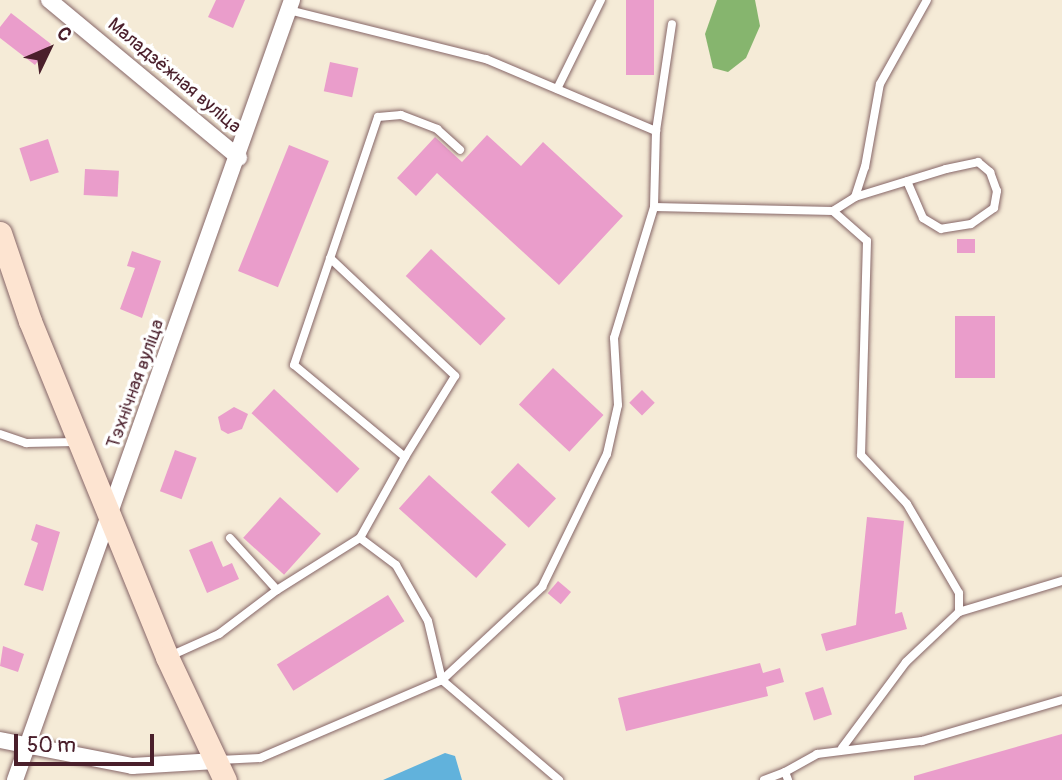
<!DOCTYPE html>
<meta charset="utf-8">
<style>
body{margin:0}
#map{position:relative;width:1062px;height:780px;overflow:hidden;background:#f5ebd7;font-family:Pangolin,sans-serif}
div>[style]{position:absolute}
[style*='--x']{left:calc(var(--x)*1px);top:calc(var(--y)*1px);width:calc(var(--w)*1px);rotate:calc(var(--a)*1deg)}
.forest>*{inset:0;background:#86b56e}
.water>*{inset:0;background:#61b2dc}
.building>*{inset:0;background:#ea9dcb;transform-origin:0 0}
.roads{filter:drop-shadow(0 0 2px #866667) drop-shadow(0 0 2px #866667)}
.lane>*{height:8px;margin:-4px;padding:0 4px;transform-origin:4px;border-radius:4px;background:#fff}
.street>*{height:16px;margin:-8px;padding:0 8px;transform-origin:8px;border-radius:8px;background:#fff}
.secondary>*{height:23px;margin:-11.5px;padding:0 11.5px;transform-origin:11.5px;border-radius:11.5px;background:#fde4d1}
span{translate:-50% -50%;white-space:nowrap;text-align:center;line-height:1.15;-webkit-text-stroke:7px #fff;paint-order:stroke}
.street-label{font-size:19px;color:#4a1f2b}
.north{position:absolute;left:14px;top:14px;width:70px;height:70px;-webkit-text-stroke:5px #fff;paint-order:stroke;rotate:46deg;font-size:19px;font-weight:700;line-height:28px;text-align:center;color:#4a1f2b}
.north::after{content:'';display:block;margin:auto;width:24px;height:32px;background:#4a1f2b;clip-path:polygon(50% 0,100% 100%,50% 72%,0 100%)}
.scale{position:absolute;left:14px;top:734px;width:140px;height:32px;box-sizing:border-box;border:4px solid #4a1f2b;border-top:0;padding-left:9px;font-size:21px;line-height:24px;white-space:nowrap;color:#4a1f2b;-webkit-text-stroke:5px #fff;paint-order:stroke}
</style>
<div id="map">
<div class="forest">
<div style="clip-path:polygon(717px 0,755px 0,760px 26px,746px 58px,728px 72px,713px 68px,705px 34px)"></div>
</div>
<div class="water">
<div style="clip-path:polygon(445px 753px,455px 756px,462px 780px,383px 780px)"></div>
</div>
<div class="building">
<div style="clip-path:polygon(216px 0,245px 0,233px 28px,208px 17px)"></div>
<div style="left:626px;top:0;width:28px;height:75px"></div>
<div style="clip-path:polygon(11px 13px,51px 44px,35px 65px,0 38px,0 27px)"></div>
<div style="left:330px;top:62px;width:29px;height:30px;rotate:12deg"></div>
<div style="clip-path:polygon(487px 135px,521px 166px,543px 142px,623px 216px,559px 285px,437px 173px,416px 196px,397px 178px,435px 137px,462px 162px)"></div>
<div style="left:48px;top:139px;width:35px;height:30px;rotate:72deg"></div>
<div style="left:289px;top:145px;width:43px;height:136px;rotate:22deg"></div>
<div style="left:85px;top:169px;width:34px;height:26px;rotate:3deg"></div>
<div style="left:957px;top:239px;width:18px;height:14px"></div>
<div style="left:431px;top:249px;width:102px;height:37px;rotate:43deg"></div>
<div style="clip-path:polygon(132px 251px,161px 261px,142px 318px,120px 309px,135px 268px,127px 266px)"></div>
<div style="left:955px;top:316px;width:40px;height:62px"></div>
<div style="left:553px;top:368px;width:69px;height:50px;rotate:43deg"></div>
<div style="left:274px;top:389px;width:117px;height:33px;rotate:43deg"></div>
<div style="left:642px;top:390px;width:18px;height:18px;rotate:45deg"></div>
<div style="clip-path:polygon(234px 407px,248px 414px,242px 429px,228px 434px,221px 430px,218px 417px)"></div>
<div style="left:175px;top:450px;width:23px;height:44px;rotate:20deg"></div>
<div style="left:518px;top:463px;width:52px;height:40px;rotate:43deg"></div>
<div style="left:429px;top:475px;width:104px;height:45px;rotate:42deg"></div>
<div style="left:280px;top:497px;width:55px;height:55px;rotate:42deg"></div>
<div style="clip-path:polygon(867px 517px,904px 521px,895px 614px,902px 612px,907px 629px,826px 651px,821px 634px,856px 625px)"></div>
<div style="clip-path:polygon(36px 524px,60px 532px,43px 591px,24px 585px,38px 543px,31px 540px)"></div>
<div style="clip-path:polygon(212px 541px,223px 567px,232px 563px,239px 579px,207px 593px,189px 550px)"></div>
<div style="left:558px;top:581px;width:17px;height:16px;rotate:40deg"></div>
<div style="left:388px;top:595px;width:31px;height:131px;rotate:58deg"></div>
<div style="clip-path:polygon(3px 646px,24px 654px,18px 672px,0 666px)"></div>
<div style="clip-path:polygon(760px 663px,763px 673px,780px 668px,784px 682px,766px 687px,768px 696px,626px 731px,618px 698px)"></div>
<div style="left:823px;top:687px;width:29px;height:19px;rotate:72deg"></div>
<div style="clip-path:polygon(1062px 734px,1062px 780px,914px 780px,914px 776px)"></div>
</div>
<div class="roads">
<div class="lane">
<div style="--x:289;--y:10;--w:203;--a:14"></div>
<div style="--x:486;--y:59;--w:185;--a:23"></div>
<div style="--x:557;--y:89;--w:99;--a:-63.7"></div>
<div style="--x:855;--y:197;--w:95;--a:-17.1"></div>
<div style="--x:946;--y:169;--w:33;--a:-12"></div>
<div style="--x:978;--y:162;--w:16;--a:40"></div>
<div style="--x:990;--y:172;--w:20;--a:70"></div>
<div style="--x:997;--y:191;--w:17;--a:100"></div>
<div style="--x:994;--y:208;--w:28;--a:145"></div>
<div style="--x:971;--y:224;--w:30;--a:171"></div>
<div style="--x:941;--y:229;--w:21;--a:-149"></div>
<div style="--x:923;--y:218;--w:40;--a:-113.4"></div>
<div style="--x:654;--y:207;--w:179;--a:1.3"></div>
<div style="--x:833;--y:211;--w:26;--a:-32"></div>
<div style="--x:855;--y:197;--w:32;--a:-72"></div>
<div style="--x:865;--y:167;--w:84;--a:-79.8"></div>
<div style="--x:880;--y:84;--w:96;--a:-60.8"></div>
<div style="--x:833;--y:211;--w:45;--a:41.4"></div>
<div style="--x:867;--y:241;--w:214;--a:91.6"></div>
<div style="--x:861;--y:455;--w:67;--a:46.8"></div>
<div style="--x:907;--y:504;--w:103;--a:59.7"></div>
<div style="--x:959;--y:593;--w:19;--a:90"></div>
<div style="--x:330;--y:258;--w:172;--a:43.3"></div>
<div style="--x:455;--y:376;--w:95;--a:121.7"></div>
<div style="--x:0;--y:434;--w:28;--a:19"></div>
<div style="--x:26;--y:443;--w:50;--a:-1.1"></div>
<div style="--x:360;--y:538;--w:93;--a:-60.9"></div>
<div style="--x:405;--y:457;--w:144;--a:-140.3"></div>
<div style="--x:294;--y:365;--w:262;--a:-71.3"></div>
<div style="--x:378;--y:117;--w:23;--a:-5"></div>
<div style="--x:401;--y:115;--w:39;--a:21"></div>
<div style="--x:437;--y:129;--w:31;--a:42"></div>
<div style="--x:277;--y:590;--w:98;--a:-32.1"></div>
<div style="--x:360;--y:538;--w:45;--a:36.9"></div>
<div style="--x:396;--y:565;--w:64;--a:60.3"></div>
<div style="--x:428;--y:621;--w:61;--a:76.7"></div>
<div style="--x:442;--y:680;--w:154;--a:40.5"></div>
<div style="--x:170;--y:656;--w:54;--a:-24.2"></div>
<div style="--x:219;--y:634;--w:73;--a:-37.2"></div>
<div style="--x:277;--y:590;--w:70;--a:-132.1"></div>
<div style="--x:842;--y:748;--w:107;--a:-53.3"></div>
<div style="--x:906;--y:662;--w:73;--a:-43.3"></div>
<div style="--x:959;--y:612;--w:108;--a:-16.8"></div>
<div style="--x:219;--y:760;--w:41;--a:-2.8"></div>
<div style="--x:260;--y:758;--w:198;--a:-23.2"></div>
<div style="--x:442;--y:680;--w:137;--a:-42.9"></div>
<div style="--x:542;--y:587;--w:148;--a:-64"></div>
<div style="--x:607;--y:454;--w:50;--a:-77.3"></div>
<div style="--x:618;--y:405;--w:67;--a:-93.4"></div>
<div style="--x:614;--y:338;--w:137;--a:-73"></div>
<div style="--x:654;--y:207;--w:76;--a:-88.5"></div>
<div style="--x:656;--y:131;--w:108;--a:-81.5"></div>
<div style="--x:785;--y:772;--w:37;--a:-29"></div>
<div style="--x:817;--y:754;--w:106;--a:-7.1"></div>
<div style="--x:922;--y:741;--w:146;--a:-16.3"></div>
<div style="--x:764;--y:780;--w:22;--a:-21"></div>
<div style="--x:785;--y:772;--w:9;--a:69"></div>
</div>
<div class="street">
<div style="--x:49;--y:0;--w:247;--a:39.7"></div>
<div style="--x:0;--y:740;--w:135;--a:11.1"></div>
<div style="--x:132;--y:766;--w:84;--a:-3.4"></div>
<div style="--x:15;--y:780;--w:828;--a:-70.45"></div>
</div>
<div class="secondary">
<div style="--x:0;--y:233;--w:93;--a:71.2"></div>
<div style="--x:30;--y:321;--w:363;--a:67.8"></div>
<div style="--x:167;--y:657;--w:136;--a:64.8"></div>
</div>
</div>
<div class="street-label">
<span style="left:174px;top:76px;rotate:40deg">Маладзёжная вуліца</span>
<span style="left:136px;top:384px;rotate:-70deg">Тэхнічная вуліца</span>
</div>
<div class="north">С</div>
<div class="scale">50 m</div>
</div>
